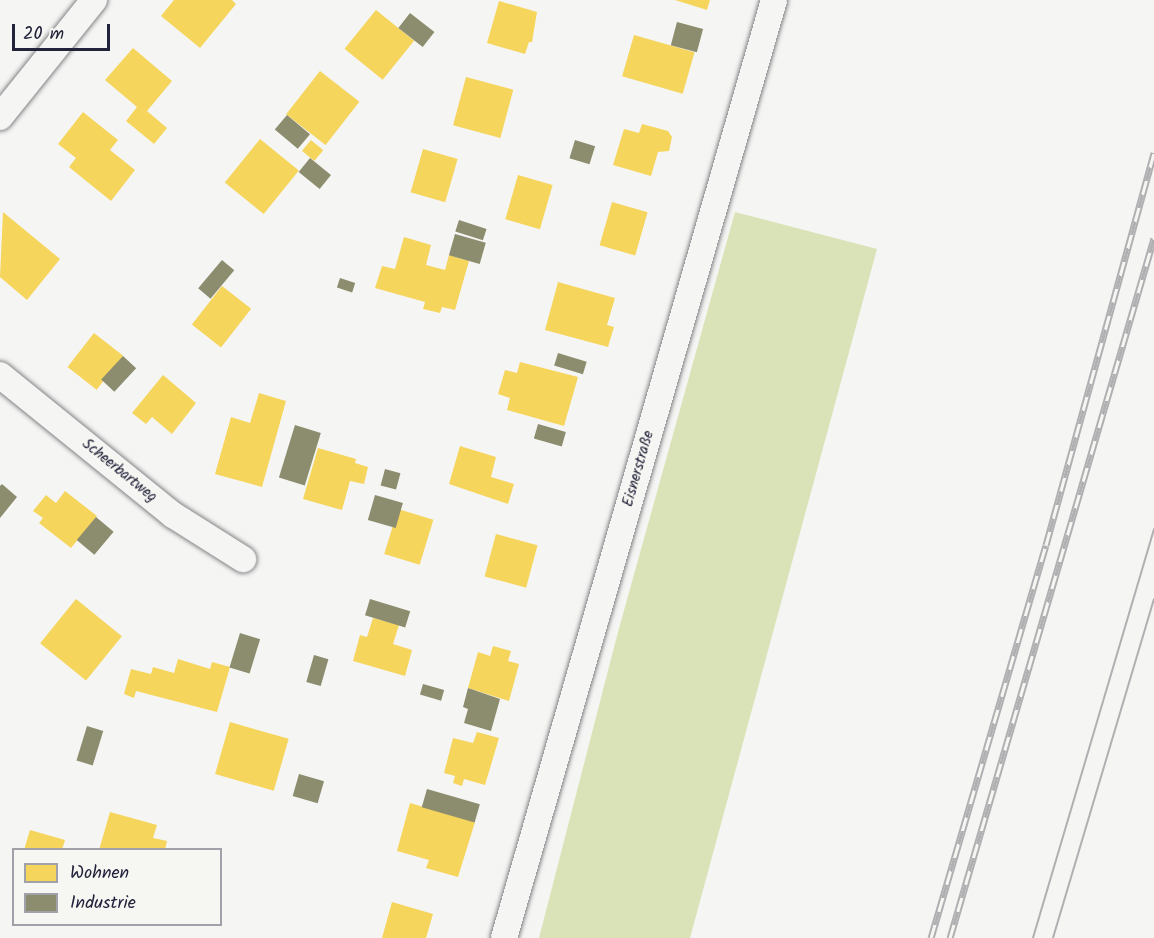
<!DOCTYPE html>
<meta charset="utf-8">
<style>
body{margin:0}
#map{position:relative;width:1154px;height:938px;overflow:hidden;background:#f5f5f3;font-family:Kalam,sans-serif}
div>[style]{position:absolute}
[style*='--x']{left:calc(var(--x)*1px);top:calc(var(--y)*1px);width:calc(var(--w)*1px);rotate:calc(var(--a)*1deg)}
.green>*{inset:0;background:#dae3b8}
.homes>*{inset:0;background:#f6d55c;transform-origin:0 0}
.industry>*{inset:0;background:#8c8c6e;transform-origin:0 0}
.roads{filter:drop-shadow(0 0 2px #858589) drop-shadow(0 0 2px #858589)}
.minor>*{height:26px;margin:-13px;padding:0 13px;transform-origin:13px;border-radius:13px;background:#f5f5f3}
.tram>*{height:1.5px;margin:-0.75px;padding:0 0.75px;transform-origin:0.75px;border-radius:0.75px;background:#b0b0b2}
.rail>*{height:7px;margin-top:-3.5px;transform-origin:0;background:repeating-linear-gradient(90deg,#f6f6f2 0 14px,#b0b0b2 0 28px);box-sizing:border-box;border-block:2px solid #b0b0b2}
span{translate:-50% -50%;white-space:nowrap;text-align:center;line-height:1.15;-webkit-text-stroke:6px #f6f6f2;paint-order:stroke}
.street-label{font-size:15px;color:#22223b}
.legend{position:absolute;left:12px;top:848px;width:210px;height:78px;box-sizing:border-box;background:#f6f6f2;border:2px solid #a1a1a9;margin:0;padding:8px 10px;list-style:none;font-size:18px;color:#22223b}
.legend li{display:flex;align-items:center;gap:12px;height:30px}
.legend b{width:30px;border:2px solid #a1a1a9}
.scale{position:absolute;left:12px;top:24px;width:98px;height:27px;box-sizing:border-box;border:3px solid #22223b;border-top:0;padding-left:8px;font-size:18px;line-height:21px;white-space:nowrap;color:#22223b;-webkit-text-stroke:4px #f6f6f2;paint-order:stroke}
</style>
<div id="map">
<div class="green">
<div style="clip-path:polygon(735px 212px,877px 249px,690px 938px,539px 938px,618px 632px)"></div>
</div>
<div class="homes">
<div style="clip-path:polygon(174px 0,232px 0,236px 4px,200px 48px,161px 16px)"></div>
<div style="clip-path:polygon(675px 0,710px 0,707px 10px)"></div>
<div style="clip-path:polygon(499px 1px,537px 12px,532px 42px,529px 42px,525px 54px,487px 43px)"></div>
<div style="left:376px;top:10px;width:49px;height:50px;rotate:39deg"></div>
<div style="left:634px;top:35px;width:63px;height:43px;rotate:16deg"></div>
<div style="clip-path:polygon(133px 48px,172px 81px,147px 111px,167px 128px,154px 144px,126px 121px,137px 107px,105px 80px)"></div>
<div style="left:320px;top:71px;width:50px;height:55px;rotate:38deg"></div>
<div style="left:466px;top:77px;width:49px;height:50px;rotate:15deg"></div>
<div style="clip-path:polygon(83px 112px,118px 140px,110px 150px,135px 170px,111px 201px,69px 167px,76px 158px,58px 144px)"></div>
<div style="clip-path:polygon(642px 124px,668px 131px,672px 137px,669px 151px,658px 152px,651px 176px,613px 165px,624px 129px,639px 133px)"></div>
<div style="left:260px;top:139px;width:50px;height:56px;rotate:39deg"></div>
<div style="left:311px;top:140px;width:16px;height:14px;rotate:40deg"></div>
<div style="left:423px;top:149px;width:36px;height:45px;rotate:16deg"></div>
<div style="left:518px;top:175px;width:36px;height:46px;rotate:16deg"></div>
<div style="left:612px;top:202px;width:37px;height:45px;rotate:16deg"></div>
<div style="clip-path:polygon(3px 212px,60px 259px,27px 300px,0 277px)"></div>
<div style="clip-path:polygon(404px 237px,431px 245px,426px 265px,445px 270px,449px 255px,469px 261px,455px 310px,442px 307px,440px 313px,423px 309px,425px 302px,375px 288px,382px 266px,395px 269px)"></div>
<div style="clip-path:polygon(558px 282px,615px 298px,607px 325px,614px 327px,608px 347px,545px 330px)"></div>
<div style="left:222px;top:286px;width:37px;height:49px;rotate:38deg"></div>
<div style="left:94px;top:333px;width:37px;height:43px;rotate:38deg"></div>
<div style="clip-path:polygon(520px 362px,578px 377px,564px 426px,507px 410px,510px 398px,498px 394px,505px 370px,517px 373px)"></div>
<div style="clip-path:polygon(163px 375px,196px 403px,172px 434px,152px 417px,146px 424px,132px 413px)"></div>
<div style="clip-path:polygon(259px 393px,286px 401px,262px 487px,215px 474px,231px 417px,250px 423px)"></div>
<div style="clip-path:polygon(460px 446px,496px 457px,491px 477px,514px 484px,508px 504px,449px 484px)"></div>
<div style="clip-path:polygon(318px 448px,356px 459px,355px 463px,368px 467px,364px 484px,350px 481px,342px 510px,303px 499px)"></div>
<div style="clip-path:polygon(65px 491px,97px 516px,71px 548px,39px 523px,43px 518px,33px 511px,46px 495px,56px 503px)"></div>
<div style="left:398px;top:509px;width:37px;height:47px;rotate:17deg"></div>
<div style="left:496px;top:534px;width:43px;height:44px;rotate:15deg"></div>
<div style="left:76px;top:599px;width:59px;height:57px;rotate:39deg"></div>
<div style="clip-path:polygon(373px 618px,399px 625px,393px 644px,412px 650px,405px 676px,353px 661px,360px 635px,367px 637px)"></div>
<div style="clip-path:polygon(493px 646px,511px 651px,508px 661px,519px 664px,509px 701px,468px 688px,478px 652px,490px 656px)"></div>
<div style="clip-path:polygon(178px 659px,210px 669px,212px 662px,230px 667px,217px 712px,136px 691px,134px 698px,124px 694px,131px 669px,151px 674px,153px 667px,174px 673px)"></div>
<div style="left:230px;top:722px;width:61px;height:54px;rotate:16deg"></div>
<div style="clip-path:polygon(477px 732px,499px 738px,485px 785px,464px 779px,462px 786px,453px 783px,455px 776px,444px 773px,453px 738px,473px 743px)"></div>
<div style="clip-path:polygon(410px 803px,475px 822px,458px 877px,426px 868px,429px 860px,397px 851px)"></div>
<div style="clip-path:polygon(110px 812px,157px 825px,153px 838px,167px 841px,165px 850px,99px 850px)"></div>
<div style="clip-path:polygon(30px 830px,65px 840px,62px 850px,24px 850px)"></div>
<div style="clip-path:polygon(392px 902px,433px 914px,426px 938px,382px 938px)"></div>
</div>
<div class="industry">
<div style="left:410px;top:13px;width:31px;height:19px;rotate:38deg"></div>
<div style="left:677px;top:22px;width:27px;height:24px;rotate:15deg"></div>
<div style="left:287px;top:115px;width:30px;height:19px;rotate:40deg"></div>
<div style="left:575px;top:140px;width:21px;height:19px;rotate:17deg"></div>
<div style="left:310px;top:158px;width:27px;height:18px;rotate:39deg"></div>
<div style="left:459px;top:220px;width:29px;height:12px;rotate:18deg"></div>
<div style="left:455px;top:234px;width:32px;height:22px;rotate:16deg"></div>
<div style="left:222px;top:260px;width:16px;height:37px;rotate:40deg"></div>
<div style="left:340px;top:278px;width:16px;height:10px;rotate:18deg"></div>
<div style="left:558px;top:353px;width:30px;height:13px;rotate:17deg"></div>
<div style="left:123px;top:356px;width:18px;height:32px;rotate:43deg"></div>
<div style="left:538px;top:424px;width:29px;height:15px;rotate:16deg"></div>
<div style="left:295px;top:425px;width:27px;height:55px;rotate:17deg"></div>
<div style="left:385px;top:469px;width:16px;height:17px;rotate:15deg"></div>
<div style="clip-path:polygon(2px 484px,17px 497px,0 518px,0 486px)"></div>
<div style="left:375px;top:495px;width:29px;height:26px;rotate:16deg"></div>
<div style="left:96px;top:517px;width:23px;height:30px;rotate:40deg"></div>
<div style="left:370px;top:599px;width:42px;height:17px;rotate:17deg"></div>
<div style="left:240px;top:633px;width:21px;height:36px;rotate:17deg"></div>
<div style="left:314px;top:655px;width:15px;height:28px;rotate:16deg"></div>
<div style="left:423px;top:684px;width:22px;height:11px;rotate:16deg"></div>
<div style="clip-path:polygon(468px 688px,500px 699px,491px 731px,464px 723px,468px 709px,463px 707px)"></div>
<div style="left:87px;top:726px;width:17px;height:36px;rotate:17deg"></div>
<div style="left:299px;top:774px;width:26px;height:23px;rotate:16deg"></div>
<div style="left:427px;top:789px;width:55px;height:19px;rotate:16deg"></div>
</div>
<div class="roads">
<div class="minor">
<div style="--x:0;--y:117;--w:150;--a:-51.2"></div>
<div style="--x:0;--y:375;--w:223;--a:39"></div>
<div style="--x:173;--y:515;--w:83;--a:32.2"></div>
<div style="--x:504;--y:938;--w:976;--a:-73.94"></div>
</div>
</div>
<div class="tram">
<div style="--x:1033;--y:938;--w:426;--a:-73.5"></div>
<div style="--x:1053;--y:938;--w:353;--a:-73.4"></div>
</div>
<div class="rail">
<div style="--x:931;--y:938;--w:409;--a:-73.7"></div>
<div style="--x:1046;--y:545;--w:407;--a:-74.6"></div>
<div style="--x:950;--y:938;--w:729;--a:-73.75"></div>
</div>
<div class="street-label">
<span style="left:639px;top:469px;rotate:-74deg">Eisnerstraße</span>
<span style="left:119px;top:471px;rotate:39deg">Scheerbartweg</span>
</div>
<ul class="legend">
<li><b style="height:16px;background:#f6d55c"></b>Wohnen</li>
<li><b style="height:16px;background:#8c8c6e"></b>Industrie</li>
</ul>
<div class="scale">20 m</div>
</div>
